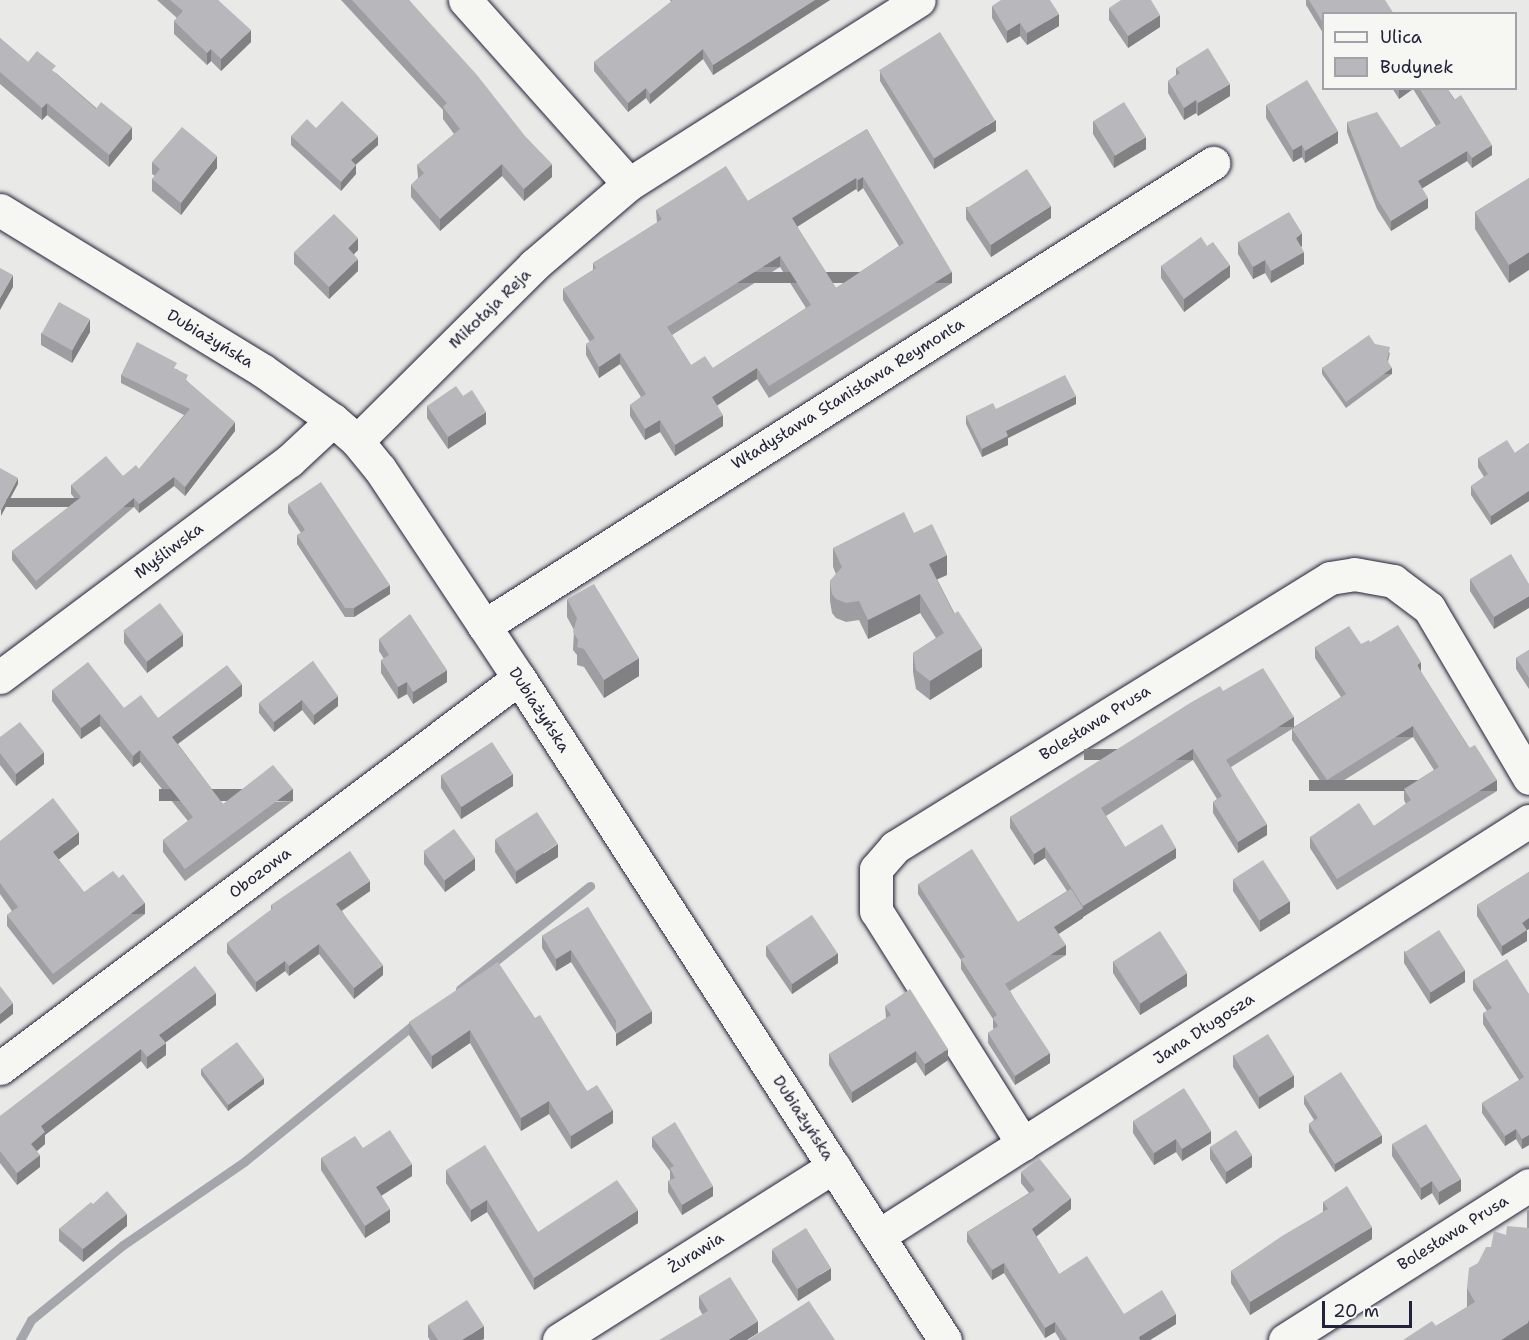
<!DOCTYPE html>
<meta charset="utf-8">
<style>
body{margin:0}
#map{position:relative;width:1529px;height:1340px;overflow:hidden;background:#e9e9e7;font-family:"Shantell Sans",sans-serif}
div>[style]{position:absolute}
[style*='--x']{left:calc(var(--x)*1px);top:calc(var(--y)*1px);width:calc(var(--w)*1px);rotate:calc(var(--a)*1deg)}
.stream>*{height:9px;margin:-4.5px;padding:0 4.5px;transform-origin:4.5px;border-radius:4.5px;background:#a5a5ac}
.roads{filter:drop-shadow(0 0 2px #22223b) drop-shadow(0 0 2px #22223b)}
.minor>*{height:33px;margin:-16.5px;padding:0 16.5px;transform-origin:16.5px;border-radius:16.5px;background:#f6f6f2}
.tertiary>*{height:33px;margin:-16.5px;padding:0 16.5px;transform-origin:16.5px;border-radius:16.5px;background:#f6f6f2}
.wall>*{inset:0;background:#9e9ea2}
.shaded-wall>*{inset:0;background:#818184;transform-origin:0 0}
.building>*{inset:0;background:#b8b8bc;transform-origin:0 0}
span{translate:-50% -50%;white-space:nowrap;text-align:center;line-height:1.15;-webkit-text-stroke:6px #f6f6f2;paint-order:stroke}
.street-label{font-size:16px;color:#22223b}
.legend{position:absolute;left:1322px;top:12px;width:195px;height:78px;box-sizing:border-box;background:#f6f6f2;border:2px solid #a1a1a9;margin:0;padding:8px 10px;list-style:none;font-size:18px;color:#22223b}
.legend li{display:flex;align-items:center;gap:12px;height:30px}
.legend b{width:30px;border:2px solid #a1a1a9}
.scale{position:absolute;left:1322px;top:1301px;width:90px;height:27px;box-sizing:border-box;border:3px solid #22223b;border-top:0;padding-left:8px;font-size:18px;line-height:21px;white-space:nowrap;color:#22223b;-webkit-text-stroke:4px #f6f6f2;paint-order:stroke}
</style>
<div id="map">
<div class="stream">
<div style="--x:460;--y:989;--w:166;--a:-38.4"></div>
<div style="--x:20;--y:1340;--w:23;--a:-61"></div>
<div style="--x:31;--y:1320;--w:119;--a:-39.2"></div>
<div style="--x:123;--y:1245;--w:148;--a:-34.5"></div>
<div style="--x:245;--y:1161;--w:223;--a:-39"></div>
</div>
<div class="roads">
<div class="minor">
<div style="--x:465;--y:0;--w:246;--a:48.3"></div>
<div style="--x:357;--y:441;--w:250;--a:-44.8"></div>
<div style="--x:534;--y:265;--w:125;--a:-40.5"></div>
<div style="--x:629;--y:184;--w:343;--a:-32.4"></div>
<div style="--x:484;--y:626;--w:864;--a:-32.42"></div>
<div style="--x:0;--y:677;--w:361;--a:-36.8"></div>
<div style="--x:289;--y:461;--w:60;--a:-43"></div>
<div style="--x:0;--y:1068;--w:649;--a:-36.92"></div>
<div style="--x:1023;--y:1144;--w:275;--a:-122.2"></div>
<div style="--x:876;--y:911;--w:42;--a:-90"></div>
<div style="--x:876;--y:869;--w:29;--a:-49"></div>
<div style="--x:895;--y:847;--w:511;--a:-31.73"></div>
<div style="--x:1330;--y:578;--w:24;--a:-9"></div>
<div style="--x:1354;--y:574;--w:40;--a:10"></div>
<div style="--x:1393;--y:581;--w:45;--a:36.9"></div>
<div style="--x:1429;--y:608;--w:197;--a:59.5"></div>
<div style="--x:878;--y:1236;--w:772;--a:-32.52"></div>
<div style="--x:559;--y:1340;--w:325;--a:-32.3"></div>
<div style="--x:1285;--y:1340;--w:289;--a:-32.4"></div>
</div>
<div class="tertiary">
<div style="--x:0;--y:210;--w:307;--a:31.4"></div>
<div style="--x:262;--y:370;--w:87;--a:35.2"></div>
<div style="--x:333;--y:420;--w:32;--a:41"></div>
<div style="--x:357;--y:441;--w:36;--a:51"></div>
<div style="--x:380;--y:469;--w:251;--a:56.4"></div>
<div style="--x:519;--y:678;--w:787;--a:57.24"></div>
</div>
</div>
<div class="wall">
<div style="clip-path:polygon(157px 0,218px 0,251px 42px,221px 71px,211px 61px,207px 65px,174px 34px,174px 21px,177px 18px)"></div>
<div style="clip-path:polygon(341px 0,409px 0,552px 177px,524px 201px,502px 176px,440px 231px,411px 197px,411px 185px,418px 178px,417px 165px,454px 134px,443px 119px,443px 110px)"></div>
<div style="clip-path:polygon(670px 0,830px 0,713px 75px,703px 59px,650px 104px,646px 98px,628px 112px,594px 71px,594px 62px,671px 2px)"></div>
<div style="clip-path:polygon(1306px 0,1385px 0,1323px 14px,1323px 33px,1306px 5px)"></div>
<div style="clip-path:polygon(992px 6px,1059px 26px,1027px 45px,1020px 36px,1007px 43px,992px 18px)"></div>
<div style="clip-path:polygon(1109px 8px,1160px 27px,1128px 48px,1109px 20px)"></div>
<div style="clip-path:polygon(0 38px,28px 62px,56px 73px,132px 139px,109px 167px,47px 115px,42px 120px,0 84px)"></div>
<div style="clip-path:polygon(1176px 68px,1230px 96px,1198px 116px,1196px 113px,1184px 120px,1168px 93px,1168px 81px,1176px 75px)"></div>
<div style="clip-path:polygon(880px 71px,996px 131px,934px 169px,880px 81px)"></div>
<div style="clip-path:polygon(1392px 88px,1447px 88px,1492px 155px,1472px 168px,1467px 161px,1422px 188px,1428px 208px,1391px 231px,1377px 209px,1347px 132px,1347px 122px,1401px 148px,1436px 126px,1413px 89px,1399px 99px)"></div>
<div style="clip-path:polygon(1266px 105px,1338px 143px,1305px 163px,1302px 157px,1293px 162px,1266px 118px)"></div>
<div style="clip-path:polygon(1093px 121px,1146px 149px,1114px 168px,1093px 134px)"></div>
<div style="clip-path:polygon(316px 128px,378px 145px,356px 164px,356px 174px,341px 191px,291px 145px,291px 136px)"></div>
<div style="clip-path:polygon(evenodd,867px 129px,952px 283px,769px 398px,757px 379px,717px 405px,723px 426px,675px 456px,660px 432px,645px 440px,630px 416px,630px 405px,641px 397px,620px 364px,599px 378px,586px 355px,586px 344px,590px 342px,563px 300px,563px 289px,593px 270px,593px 263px,657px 223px,656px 210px,748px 201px,867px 129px,863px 188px,899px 246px,836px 288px,797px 227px,856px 189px,858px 192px,863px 188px,867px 129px,780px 267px,806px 308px,713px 368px,691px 365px,672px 335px,780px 267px)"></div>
<div style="clip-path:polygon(152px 162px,217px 168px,181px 215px,152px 191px,152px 179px,155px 176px,152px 174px)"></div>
<div style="clip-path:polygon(1529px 178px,1509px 283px,1475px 229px,1475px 212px)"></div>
<div style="clip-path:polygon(966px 207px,1051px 218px,991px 257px,966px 219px)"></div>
<div style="clip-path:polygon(1238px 242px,1302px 246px,1301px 247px,1304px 264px,1271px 283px,1265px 273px,1253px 279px,1238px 254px)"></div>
<div style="clip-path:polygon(1207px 246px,1230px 277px,1184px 312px,1161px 278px,1161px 266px)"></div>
<div style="clip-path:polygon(358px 250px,354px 254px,358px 271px,329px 299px,294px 264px,294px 252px)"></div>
<div style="clip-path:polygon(90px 332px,72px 363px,41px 345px,41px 333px)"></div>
<div style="clip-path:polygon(1375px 344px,1390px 353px,1388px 362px,1392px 374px,1346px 408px,1322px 374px,1322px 368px)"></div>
<div style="clip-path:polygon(177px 369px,188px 382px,235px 431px,185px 496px,174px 486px,139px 513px,134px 507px,36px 590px,12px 560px,12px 551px,77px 501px,71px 494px,71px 485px,123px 476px,139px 469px,184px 415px,121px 383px,121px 375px)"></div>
<div style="clip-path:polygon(463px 396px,486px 424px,448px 449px,427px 418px,427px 406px)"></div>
<div style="clip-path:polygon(1076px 404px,1008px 438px,1008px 445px,982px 457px,966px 424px,966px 416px,996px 409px)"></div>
<div style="clip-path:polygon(1529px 443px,1529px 501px,1491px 525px,1471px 495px,1471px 486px,1484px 477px,1478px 467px,1478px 458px,1515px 453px)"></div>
<div style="clip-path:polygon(288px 504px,390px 594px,354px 617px,345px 617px,297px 544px,297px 535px,301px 533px,288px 513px)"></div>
<div style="clip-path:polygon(914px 533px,947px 575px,937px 579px,982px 667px,930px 700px,916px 689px,913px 672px,913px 653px,936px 638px,920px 613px,868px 639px,859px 620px,846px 622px,836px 618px,832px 613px,830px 601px,830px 581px,836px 574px,833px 567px,833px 548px)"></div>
<div style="clip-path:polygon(1470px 579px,1529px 584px,1494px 629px,1470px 591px)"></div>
<div style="clip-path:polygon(567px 599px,639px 676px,604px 698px,584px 667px,577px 665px,577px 655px,573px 650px,574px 630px,567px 617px)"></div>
<div style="clip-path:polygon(124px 631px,183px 646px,147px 673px,124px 643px)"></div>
<div style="clip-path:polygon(379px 639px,447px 682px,413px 704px,407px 694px,398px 699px,381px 673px,381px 660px,384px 659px,379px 651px)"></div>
<div style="clip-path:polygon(1370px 642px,1421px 672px,1497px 791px,1337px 890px,1310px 848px,1310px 837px,1374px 826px,1406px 804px,1404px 800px,1404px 789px,1434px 770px,1413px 737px,1327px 791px,1292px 740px,1292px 729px,1231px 767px,1267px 835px,1238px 853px,1213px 813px,1213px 802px,1217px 799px,1193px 760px,1106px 816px,1125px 847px,1176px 858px,1083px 917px,1083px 918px,1058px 934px,1066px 955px,1010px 991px,1050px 1063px,1015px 1085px,988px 1043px,988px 1033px,994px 1029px,993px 1028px,993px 1019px,961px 969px,961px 960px,918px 894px,918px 884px,1018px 922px,1067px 891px,1045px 858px,1034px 865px,1010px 828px,1010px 817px,1223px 691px,1294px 727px,1341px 697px,1315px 658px,1315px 647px,1361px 644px)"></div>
<div style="clip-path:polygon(1529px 650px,1529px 689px,1516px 669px,1516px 658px)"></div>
<div style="clip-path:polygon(313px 661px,338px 706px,314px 725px,302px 710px,274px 732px,259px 713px,259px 703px)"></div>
<div style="clip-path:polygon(52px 690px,158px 718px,242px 696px,178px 744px,223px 804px,293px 801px,185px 881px,163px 852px,163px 840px,188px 821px,140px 762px,133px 767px,100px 726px,81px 739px,52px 701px)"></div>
<div style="clip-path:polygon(0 737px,44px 764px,16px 786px,0 765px)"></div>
<div style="clip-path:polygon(441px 776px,513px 786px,461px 819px,441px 788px)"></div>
<div style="clip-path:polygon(495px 840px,558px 857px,516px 884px,495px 852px)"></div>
<div style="clip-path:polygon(0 841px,79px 844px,58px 859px,84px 892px,145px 914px,53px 985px,7px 926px,7px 915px,12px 911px,0 894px)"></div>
<div style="clip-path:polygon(424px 852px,475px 870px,445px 892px,424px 864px)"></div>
<div style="clip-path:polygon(1529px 872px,1529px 929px,1527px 930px,1527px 941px,1502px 956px,1477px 916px,1477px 905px)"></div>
<div style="clip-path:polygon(1233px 879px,1290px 913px,1260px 932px,1233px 891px)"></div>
<div style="clip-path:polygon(370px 891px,342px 911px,383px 975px,354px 999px,319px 954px,289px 976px,285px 971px,256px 992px,227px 953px,227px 943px,271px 910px,271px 905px)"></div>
<div style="clip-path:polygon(588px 907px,652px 1023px,616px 1046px,616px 1033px,571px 962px,556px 971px,542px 948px,542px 936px)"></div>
<div style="clip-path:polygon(766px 946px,838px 963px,792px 994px,766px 956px)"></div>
<div style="clip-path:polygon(1404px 951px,1465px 982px,1430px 1004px,1404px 963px)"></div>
<div style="clip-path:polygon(1113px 961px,1187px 986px,1140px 1015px,1113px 973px)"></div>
<div style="clip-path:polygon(1473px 980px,1529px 994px,1529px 1145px,1522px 1149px,1516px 1139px,1505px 1146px,1482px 1113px,1482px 1103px,1519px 1080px,1483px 1024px,1483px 1013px,1487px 1011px,1473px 990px)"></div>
<div style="clip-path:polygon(216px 1005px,165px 1043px,166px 1055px,147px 1069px,141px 1061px,45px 1135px,45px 1144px,37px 1151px,40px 1167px,17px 1185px,0 1163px,0 1116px)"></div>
<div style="clip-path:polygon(885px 1006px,948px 1060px,925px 1076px,916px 1062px,852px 1103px,829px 1065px,829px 1054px,886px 1018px)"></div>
<div style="clip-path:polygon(535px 1018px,587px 1091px,613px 1123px,571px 1149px,549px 1114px,521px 1131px,470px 1043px,432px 1069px,409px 1035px,409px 1022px)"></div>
<div style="clip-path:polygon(1233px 1055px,1294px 1087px,1259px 1109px,1233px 1067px)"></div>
<div style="clip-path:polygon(201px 1069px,264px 1084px,228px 1111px,201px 1075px)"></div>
<div style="clip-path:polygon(1304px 1096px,1382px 1143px,1335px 1172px,1309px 1132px,1309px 1124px,1314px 1120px,1304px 1104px)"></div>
<div style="clip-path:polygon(1133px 1121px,1211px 1143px,1182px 1161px,1176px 1152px,1154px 1165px,1133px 1133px)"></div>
<div style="clip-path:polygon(652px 1137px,713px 1196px,682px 1215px,668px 1192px,668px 1181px,670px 1180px,670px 1171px,652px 1147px)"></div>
<div style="clip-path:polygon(1392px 1144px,1461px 1191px,1439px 1205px,1432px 1193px,1421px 1200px,1392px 1156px)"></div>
<div style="clip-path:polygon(1210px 1147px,1252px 1167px,1226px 1184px,1210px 1159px)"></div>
<div style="clip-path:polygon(363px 1148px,412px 1176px,381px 1196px,390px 1222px,365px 1238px,321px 1170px,321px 1158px)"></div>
<div style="clip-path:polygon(446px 1170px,538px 1232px,638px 1223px,534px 1290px,487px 1212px,471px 1222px,446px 1183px)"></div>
<div style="clip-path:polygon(1021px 1172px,1071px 1209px,1036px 1236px,1059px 1274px,1124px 1314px,1176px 1324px,1150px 1340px,1060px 1340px,1055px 1332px,1045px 1338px,1004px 1273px,992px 1280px,967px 1242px,967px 1232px,1029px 1193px,1021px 1183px)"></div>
<div style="clip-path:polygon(1323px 1202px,1372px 1239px,1250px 1315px,1231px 1283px,1231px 1271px,1323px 1212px)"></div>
<div style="clip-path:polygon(93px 1204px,127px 1226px,83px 1262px,59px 1241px,59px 1229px)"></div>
<div style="clip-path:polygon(1527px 1210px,1529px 1210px,1529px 1340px,1436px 1326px,1467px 1307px,1467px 1288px,1478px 1263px,1491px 1247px,1506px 1235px,1527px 1228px)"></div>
<div style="clip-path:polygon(772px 1250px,831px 1280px,798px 1301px,772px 1262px)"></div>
<div style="clip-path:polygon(699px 1296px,747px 1340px,702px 1314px,699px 1308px)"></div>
<div style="clip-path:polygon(428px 1325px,484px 1339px,481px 1340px,430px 1340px,428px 1337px)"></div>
</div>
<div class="shaded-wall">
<div style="clip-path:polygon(815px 0,830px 0,713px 75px,713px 65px)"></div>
<div style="clip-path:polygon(1059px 14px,1059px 26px,1027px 45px,1027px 33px)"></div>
<div style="clip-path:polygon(1160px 15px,1160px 27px,1128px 48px,1128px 36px)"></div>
<div style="clip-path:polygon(1020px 23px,1020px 36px,1007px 43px,1007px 31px)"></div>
<div style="clip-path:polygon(251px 30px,251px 42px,221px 71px,221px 59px)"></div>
<div style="clip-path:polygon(211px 49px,211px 61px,207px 65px,207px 53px)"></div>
<div style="clip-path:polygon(703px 49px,703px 59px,650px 104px,650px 94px)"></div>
<div style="clip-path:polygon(1230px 84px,1230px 96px,1198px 116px,1198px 103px)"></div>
<div style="clip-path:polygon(646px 88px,646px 98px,628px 112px,628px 103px)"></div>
<div style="clip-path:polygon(1413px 88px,1413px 89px,1399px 99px,1399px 89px)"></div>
<div style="clip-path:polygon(1196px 100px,1196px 113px,1184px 120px,1184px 108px)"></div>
<div style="clip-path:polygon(47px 103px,47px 115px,42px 120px,42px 108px)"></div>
<div style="clip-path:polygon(996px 120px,996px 131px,934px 169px,934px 159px)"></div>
<div style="clip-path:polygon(132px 127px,132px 139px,109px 167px,109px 155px)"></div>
<div style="clip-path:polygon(1338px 131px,1338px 143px,1305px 163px,1305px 151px)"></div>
<div style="clip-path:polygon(378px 136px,378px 145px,351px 169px,351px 160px)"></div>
<div style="clip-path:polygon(1146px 137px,1146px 149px,1114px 168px,1114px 156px)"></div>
<div style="clip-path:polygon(1302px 145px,1302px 157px,1293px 162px,1293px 150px)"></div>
<div style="clip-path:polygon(1492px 145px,1492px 155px,1472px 168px,1472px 158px)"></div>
<div style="clip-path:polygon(1467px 151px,1467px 161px,1418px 191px,1418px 181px)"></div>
<div style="clip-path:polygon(217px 156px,217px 168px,181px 215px,181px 203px)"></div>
<div style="clip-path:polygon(502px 164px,502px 176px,440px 231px,440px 219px)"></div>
<div style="clip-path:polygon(552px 164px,552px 177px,524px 201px,524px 189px)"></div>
<div style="clip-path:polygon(356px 165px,356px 174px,341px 191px,341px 182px)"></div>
<div style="clip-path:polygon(863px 177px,863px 188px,858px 192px,858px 180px)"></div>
<div style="clip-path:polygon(856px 178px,856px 189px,792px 230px,792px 218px)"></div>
<div style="clip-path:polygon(1428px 198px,1428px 208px,1391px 231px,1391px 221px)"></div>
<div style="clip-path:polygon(1051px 206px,1051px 218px,991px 257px,991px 245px)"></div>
<div style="clip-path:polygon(1302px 233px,1302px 246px,1296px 250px,1296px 238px)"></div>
<div style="clip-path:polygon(358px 238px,358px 250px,348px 260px,348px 248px)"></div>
<div style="clip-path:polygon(1304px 252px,1304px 264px,1271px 283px,1271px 271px)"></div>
<div style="clip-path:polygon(1529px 252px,1529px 270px,1509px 283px,1509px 265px)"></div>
<div style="left:780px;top:256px;width:11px;height:133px;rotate:90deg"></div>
<div style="clip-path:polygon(358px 259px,358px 271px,329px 299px,329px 287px)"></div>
<div style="clip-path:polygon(1265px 260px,1265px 273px,1253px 279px,1253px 267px)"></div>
<div style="clip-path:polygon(1230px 265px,1230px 277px,1184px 312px,1184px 299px)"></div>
<div style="left:952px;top:272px;width:11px;height:216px;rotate:90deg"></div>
<div style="clip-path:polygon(13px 275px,13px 287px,0 310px,0 298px)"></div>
<div style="clip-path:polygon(90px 319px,90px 332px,72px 363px,72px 351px)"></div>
<div style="clip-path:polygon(620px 353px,620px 364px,599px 378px,599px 367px)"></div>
<div style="clip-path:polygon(757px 368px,757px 379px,712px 409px,712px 397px)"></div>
<div style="left:1392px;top:368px;width:6px;height:57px;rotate:90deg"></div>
<div style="clip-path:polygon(1076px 396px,1076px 404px,1008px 438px,1008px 445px,982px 457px,982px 449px,1006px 431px)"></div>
<div style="clip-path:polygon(486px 412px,486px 424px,448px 449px,448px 437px)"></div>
<div style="clip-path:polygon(723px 415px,723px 426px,675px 456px,675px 445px)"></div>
<div style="clip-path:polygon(660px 420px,660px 432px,645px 440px,645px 429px)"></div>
<div style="clip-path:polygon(235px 422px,235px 431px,185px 496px,185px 487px)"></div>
<div style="clip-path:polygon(174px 477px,174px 486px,139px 513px,139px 504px)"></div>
<div style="clip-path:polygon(18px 478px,18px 484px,1px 516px,1px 510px)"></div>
<div style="clip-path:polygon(1529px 491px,1529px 501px,1491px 525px,1491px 516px)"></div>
<div style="left:134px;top:498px;width:9px;height:128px;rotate:90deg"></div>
<div style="clip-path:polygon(947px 555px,947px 575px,929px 583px,929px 564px)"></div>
<div style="clip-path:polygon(390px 585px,390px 594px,354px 617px,354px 608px)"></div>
<div style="clip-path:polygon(920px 594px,920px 613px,868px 639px,868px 620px)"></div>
<div style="clip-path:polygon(1529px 596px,1529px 608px,1494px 629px,1494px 617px)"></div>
<div style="clip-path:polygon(183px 634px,183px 646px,147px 673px,147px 661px)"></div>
<div style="clip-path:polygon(982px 648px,982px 667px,930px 700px,930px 681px)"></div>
<div style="clip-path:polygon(639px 658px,639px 676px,604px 698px,604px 680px)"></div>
<div style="clip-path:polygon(1421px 662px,1421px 673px,1417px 665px)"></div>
<div style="clip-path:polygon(447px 670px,447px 682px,413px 704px,413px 692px)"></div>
<div style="clip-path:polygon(407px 682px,407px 694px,398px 699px,398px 687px)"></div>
<div style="clip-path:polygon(242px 684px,242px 696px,172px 748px,172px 737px)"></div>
<div style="clip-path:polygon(338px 696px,338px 706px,314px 725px,314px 715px)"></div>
<div style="clip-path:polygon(302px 700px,302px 710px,274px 732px,274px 722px)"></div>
<div style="clip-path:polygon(100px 714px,100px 726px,81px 739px,81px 728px)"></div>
<div style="left:1294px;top:717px;width:10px;height:80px;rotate:90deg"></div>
<div style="left:1413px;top:726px;width:11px;height:102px;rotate:90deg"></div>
<div style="left:1193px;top:749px;width:11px;height:109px;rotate:90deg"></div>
<div style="clip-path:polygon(140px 750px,140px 762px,133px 767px,133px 756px)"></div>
<div style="clip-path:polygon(44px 752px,44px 764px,16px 786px,16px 774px)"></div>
<div style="clip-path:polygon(513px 774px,513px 786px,461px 819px,461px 807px)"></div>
<div style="left:1497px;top:780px;width:11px;height:188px;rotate:90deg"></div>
<div style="left:293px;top:789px;width:12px;height:134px;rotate:90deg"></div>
<div style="clip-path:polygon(1267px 824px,1267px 835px,1238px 853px,1238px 842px)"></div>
<div style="clip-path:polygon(79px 832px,79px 844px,53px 864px,53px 852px)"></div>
<div style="clip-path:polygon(558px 844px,558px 857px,516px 884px,516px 872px)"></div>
<div style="clip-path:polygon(1045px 847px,1045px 858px,1034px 865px,1034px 854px)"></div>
<div style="clip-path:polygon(1176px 848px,1176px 858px,1083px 917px,1083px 918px,1054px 937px,1054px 927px,1083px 908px,1083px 906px)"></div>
<div style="clip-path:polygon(475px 858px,475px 870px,445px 892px,445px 880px)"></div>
<div style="clip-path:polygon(370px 881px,370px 891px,336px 914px,336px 904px)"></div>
<div style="clip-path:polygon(1290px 901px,1290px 913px,1260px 932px,1260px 920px)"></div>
<div style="left:145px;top:903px;width:11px;height:116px;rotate:90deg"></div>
<div style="clip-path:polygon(1529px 918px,1529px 929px,1522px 933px,1522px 923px)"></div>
<div style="clip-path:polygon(1527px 930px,1527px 941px,1502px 956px,1502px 946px)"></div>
<div style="clip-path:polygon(319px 944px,319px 954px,289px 976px,289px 966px)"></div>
<div style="left:1066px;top:945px;width:10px;height:72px;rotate:90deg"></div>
<div style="clip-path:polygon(571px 950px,571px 962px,556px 971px,556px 959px)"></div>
<div style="clip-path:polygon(838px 953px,838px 963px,792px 994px,792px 984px)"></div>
<div style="clip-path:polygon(285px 961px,285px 971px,256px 992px,256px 982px)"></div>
<div style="clip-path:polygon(383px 965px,383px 975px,354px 999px,354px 988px)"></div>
<div style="clip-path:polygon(1465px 970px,1465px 982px,1430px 1004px,1430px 992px)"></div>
<div style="clip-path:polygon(1187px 973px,1187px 986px,1140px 1015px,1140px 1003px)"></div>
<div style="clip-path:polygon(216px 993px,216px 1005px,159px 1047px,159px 1035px)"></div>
<div style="clip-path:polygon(13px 1003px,13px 1014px,0 1024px,0 1014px)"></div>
<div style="clip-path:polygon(652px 1011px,652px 1023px,616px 1046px,616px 1034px)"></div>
<div style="clip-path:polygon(470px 1030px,470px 1043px,432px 1069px,432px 1056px)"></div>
<div style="clip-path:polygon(166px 1043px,166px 1055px,147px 1069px,147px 1057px)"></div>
<div style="clip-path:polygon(141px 1049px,141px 1061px,45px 1135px,45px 1144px,31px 1156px,31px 1144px,41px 1126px)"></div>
<div style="clip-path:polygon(948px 1049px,948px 1060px,925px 1076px,925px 1064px)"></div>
<div style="clip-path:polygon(916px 1051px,916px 1062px,852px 1103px,852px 1092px)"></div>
<div style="clip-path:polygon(1050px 1053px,1050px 1063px,1015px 1085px,1015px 1076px)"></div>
<div style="clip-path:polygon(1294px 1075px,1294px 1087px,1259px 1109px,1259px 1096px)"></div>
<div style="clip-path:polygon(264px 1078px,264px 1084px,228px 1111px,228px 1105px)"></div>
<div style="clip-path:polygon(549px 1101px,549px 1114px,521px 1131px,521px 1118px)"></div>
<div style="clip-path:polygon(613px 1110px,613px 1123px,571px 1149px,571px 1136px)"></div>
<div style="clip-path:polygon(1516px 1129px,1516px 1139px,1505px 1146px,1505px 1136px)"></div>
<div style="clip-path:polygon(1211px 1131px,1211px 1143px,1182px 1161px,1182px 1149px)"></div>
<div style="clip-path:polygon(1382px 1135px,1382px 1143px,1335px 1172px,1335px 1164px)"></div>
<div style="clip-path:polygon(1529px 1135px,1529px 1145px,1522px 1149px,1522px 1139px)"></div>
<div style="clip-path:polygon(1176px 1139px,1176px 1152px,1154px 1165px,1154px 1153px)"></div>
<div style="clip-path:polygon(40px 1155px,40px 1167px,17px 1185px,17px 1173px)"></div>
<div style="clip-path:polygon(1252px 1155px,1252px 1167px,1226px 1184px,1226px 1172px)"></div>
<div style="clip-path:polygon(412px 1164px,412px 1176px,376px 1199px,376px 1187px)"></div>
<div style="clip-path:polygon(1461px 1179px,1461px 1191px,1439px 1205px,1439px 1192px)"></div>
<div style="clip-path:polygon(1432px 1181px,1432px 1193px,1421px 1200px,1421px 1188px)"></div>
<div style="clip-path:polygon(713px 1186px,713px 1196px,682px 1215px,682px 1205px)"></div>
<div style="clip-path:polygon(1071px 1198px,1071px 1209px,1032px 1240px,1032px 1229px)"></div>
<div style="clip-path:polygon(487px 1200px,487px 1212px,471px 1222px,471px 1210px)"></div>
<div style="clip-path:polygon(390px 1209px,390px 1222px,365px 1238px,365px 1226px)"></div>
<div style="clip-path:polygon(638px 1210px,638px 1223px,534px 1290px,534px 1278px)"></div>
<div style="clip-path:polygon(127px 1214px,127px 1226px,83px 1262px,83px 1249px)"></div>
<div style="clip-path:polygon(1372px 1227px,1372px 1239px,1250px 1315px,1250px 1302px)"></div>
<div style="clip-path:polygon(1004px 1263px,1004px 1273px,992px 1280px,992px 1270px)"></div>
<div style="clip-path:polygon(831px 1268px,831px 1280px,798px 1301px,798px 1289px)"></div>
<div style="clip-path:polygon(1176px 1314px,1176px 1324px,1150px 1340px,1139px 1340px,1139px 1337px)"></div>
<div style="clip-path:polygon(1529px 1320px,1529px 1340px,1501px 1340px)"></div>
<div style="clip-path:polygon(758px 1321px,758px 1333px,747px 1340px,728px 1340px)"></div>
<div style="clip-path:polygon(1055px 1322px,1055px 1332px,1045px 1338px,1045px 1328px)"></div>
<div style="clip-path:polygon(484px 1326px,484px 1339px,481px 1340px,462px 1340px)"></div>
</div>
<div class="building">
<div style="clip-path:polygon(170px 0,218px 0,251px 30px,221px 59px,211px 49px,207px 53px,174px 21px,183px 11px)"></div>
<div style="clip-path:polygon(352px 0,409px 0,477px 75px,525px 136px,552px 164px,524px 189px,502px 164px,440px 219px,411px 185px,424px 173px,417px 165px,460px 129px,443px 107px,447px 103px)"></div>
<div style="clip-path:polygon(673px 0,815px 0,713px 65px,703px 49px,650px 94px,646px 88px,628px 103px,594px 62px)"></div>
<div style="clip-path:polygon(1001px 0,1050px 0,1059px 14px,1027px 33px,1020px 23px,1007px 31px,992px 6px)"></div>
<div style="clip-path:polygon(1121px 0,1151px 0,1160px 15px,1128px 36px,1109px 8px)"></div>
<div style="clip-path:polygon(1309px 0,1385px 0,1394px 14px,1323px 14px,1323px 23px)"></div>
<div style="left:940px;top:32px;width:104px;height:72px;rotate:58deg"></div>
<div style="clip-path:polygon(0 38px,28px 62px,37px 51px,56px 66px,52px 70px,96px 109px,101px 102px,132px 127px,109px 155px,47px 103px,42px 108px,0 72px)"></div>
<div style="clip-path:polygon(1208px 48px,1230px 84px,1198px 103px,1196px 100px,1184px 108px,1168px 81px,1180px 73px,1176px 68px)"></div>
<div style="clip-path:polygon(1307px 80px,1338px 131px,1305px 151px,1302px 145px,1293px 150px,1266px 105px)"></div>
<div style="clip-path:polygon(1419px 88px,1447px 88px,1454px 100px,1461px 95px,1492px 145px,1472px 158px,1467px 151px,1418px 181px,1428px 198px,1391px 221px,1377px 199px,1347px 122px,1377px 112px,1401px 148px,1441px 123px)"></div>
<div style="clip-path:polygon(342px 101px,378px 136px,351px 160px,356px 165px,341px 182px,291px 136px,307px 119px,316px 128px)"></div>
<div style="left:1124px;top:102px;width:41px;height:36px;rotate:58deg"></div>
<div style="clip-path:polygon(182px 127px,217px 156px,181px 203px,152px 179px,160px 169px,152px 162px)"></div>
<div style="clip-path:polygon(evenodd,867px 129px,952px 272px,769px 386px,757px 368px,712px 397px,723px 415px,675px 445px,660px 420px,645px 429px,630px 405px,646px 394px,620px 353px,599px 367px,586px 344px,595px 338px,563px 289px,596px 268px,593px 263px,662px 219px,656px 210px,726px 166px,748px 201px,867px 129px,863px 177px,904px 243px,836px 288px,792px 218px,856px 178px,858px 180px,863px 177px,867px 129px,780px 256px,811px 305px,713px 368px,705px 356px,691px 365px,667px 327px,780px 256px)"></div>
<div style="left:1027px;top:169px;width:44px;height:72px;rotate:57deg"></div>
<div style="clip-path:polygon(1529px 178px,1529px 252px,1509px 265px,1475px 212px)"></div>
<div style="clip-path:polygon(1289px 212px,1302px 233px,1296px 238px,1304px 252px,1271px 271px,1265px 260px,1253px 267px,1238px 242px)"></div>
<div style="clip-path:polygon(334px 214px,358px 238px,348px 248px,358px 259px,329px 287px,294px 252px)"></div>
<div style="clip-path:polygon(1201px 237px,1207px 246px,1213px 242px,1230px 265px,1184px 299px,1161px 266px)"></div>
<div style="clip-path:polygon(0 268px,13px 275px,0 298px)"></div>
<div style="left:59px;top:302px;width:35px;height:36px;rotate:29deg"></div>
<div style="clip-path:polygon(1369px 335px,1375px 344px,1390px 347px,1387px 360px,1392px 368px,1346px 402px,1322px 368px)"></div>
<div style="clip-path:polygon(137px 342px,177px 363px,174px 368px,188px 375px,186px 380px,235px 422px,185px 487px,174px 477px,139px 504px,134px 498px,36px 581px,12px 551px,81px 497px,71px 485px,106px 456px,123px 476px,136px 465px,139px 469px,190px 409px,121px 375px)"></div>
<div style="clip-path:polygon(1065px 375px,1076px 396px,1006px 431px,1008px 436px,982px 449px,966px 416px,993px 403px,996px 409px)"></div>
<div style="clip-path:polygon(456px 386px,463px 396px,472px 390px,486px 412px,448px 437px,427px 406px)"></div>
<div style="clip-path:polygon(1507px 440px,1515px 453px,1529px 443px,1529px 491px,1491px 516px,1471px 486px,1488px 474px,1478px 458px)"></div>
<div style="clip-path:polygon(0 468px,18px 478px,1px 510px,0 510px)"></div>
<div style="clip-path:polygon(321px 482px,390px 585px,354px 608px,345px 608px,297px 535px,305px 530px,288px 504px)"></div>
<div style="clip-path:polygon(904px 512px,914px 533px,932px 524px,947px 555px,929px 564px,954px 614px,958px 611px,982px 648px,930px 681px,916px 670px,913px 653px,944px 633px,920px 594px,868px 620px,859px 601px,846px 603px,836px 599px,832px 594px,830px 581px,842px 567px,833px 548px)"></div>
<div style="clip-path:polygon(1511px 554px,1529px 584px,1529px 596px,1494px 617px,1470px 579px)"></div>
<div style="clip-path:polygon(594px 584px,639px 658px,604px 680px,584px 649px,577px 647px,578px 640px,573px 632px,577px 618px,567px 599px)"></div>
<div style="left:160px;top:603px;width:39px;height:46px;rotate:53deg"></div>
<div style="clip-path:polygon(410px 614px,447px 670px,413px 692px,407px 682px,398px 687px,381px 660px,389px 655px,379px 639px)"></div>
<div style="clip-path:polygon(1398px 625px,1421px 662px,1417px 665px,1469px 748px,1475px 745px,1497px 780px,1337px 879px,1310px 837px,1359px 803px,1374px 826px,1411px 800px,1404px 789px,1439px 767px,1413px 726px,1327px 780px,1292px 729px,1346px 694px,1315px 647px,1349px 626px,1361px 644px,1369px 640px,1370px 642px)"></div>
<div style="clip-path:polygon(1529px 650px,1529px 678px,1516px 658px)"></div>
<div style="clip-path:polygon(313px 661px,338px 696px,314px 715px,302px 700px,274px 722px,259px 703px)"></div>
<div style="clip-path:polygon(88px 662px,124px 708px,141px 695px,158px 718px,227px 665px,242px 684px,172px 737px,223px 804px,273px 765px,293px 789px,185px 869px,163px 840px,193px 817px,140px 750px,133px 756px,100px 714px,81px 728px,52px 690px)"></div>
<div style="clip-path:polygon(1263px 668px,1294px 717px,1226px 760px,1267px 824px,1238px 842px,1213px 802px,1222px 796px,1193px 749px,1101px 808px,1125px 847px,1162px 824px,1176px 848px,1083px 906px,1045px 847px,1034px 854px,1010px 817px,1190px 703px,1220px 686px,1223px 691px)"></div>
<div style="clip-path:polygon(20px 722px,44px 752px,16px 774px,0 753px,0 737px)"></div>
<div style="left:492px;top:742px;width:38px;height:61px;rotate:57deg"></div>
<div style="clip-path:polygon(53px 798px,79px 832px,53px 852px,84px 892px,113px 871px,119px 878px,123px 874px,145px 903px,53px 974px,7px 915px,18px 907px,0 883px,0 841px)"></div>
<div style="left:537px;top:812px;width:38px;height:50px;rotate:57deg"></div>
<div style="left:454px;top:829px;width:36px;height:38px;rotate:54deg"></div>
<div style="clip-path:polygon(972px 849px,1018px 922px,1071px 889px,1083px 908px,1054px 927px,1066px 945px,1005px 984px,1050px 1053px,1015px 1076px,988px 1033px,998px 1026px,993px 1018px,997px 1015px,961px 959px,965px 957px,918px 884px)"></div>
<div style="clip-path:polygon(350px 851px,370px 881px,336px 904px,383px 965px,354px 988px,319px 944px,289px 966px,285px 961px,256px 982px,227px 943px,273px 908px,271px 905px)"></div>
<div style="left:1263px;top:860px;width:49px;height:36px;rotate:57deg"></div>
<div style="clip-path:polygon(1529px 872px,1529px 918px,1522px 923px,1527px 930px,1502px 946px,1477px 905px)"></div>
<div style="clip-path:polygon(588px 907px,652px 1011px,616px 1034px,616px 1021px,571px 950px,556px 959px,542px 936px)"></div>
<div style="left:812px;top:915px;width:46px;height:55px;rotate:56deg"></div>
<div style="left:1439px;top:930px;width:48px;height:41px;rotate:57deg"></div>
<div style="left:1160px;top:931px;width:50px;height:56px;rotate:57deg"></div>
<div style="clip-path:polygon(1507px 959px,1529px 994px,1529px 1135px,1522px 1139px,1516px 1129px,1505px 1136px,1482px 1103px,1524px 1077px,1483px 1013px,1492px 1008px,1473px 980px)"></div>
<div style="clip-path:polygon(498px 962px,535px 1018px,540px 1015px,587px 1091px,597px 1085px,613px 1110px,571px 1136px,549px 1101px,521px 1118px,470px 1030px,432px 1056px,409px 1022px)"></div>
<div style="clip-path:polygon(195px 966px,216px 993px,159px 1035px,166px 1043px,147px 1057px,141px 1049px,41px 1126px,45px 1132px,31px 1144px,40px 1155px,17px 1173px,0 1151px,0 1116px)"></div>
<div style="clip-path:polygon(0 986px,13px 1003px,0 1014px)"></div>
<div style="clip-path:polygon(910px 989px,948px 1049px,925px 1064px,916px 1051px,852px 1092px,829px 1054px,891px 1015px,885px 1006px)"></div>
<div style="left:1268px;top:1034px;width:49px;height:41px;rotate:58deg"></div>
<div style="left:237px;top:1042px;width:45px;height:45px;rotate:53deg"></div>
<div style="clip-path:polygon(1341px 1072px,1382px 1135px,1335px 1164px,1309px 1124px,1318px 1118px,1304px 1096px)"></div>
<div style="clip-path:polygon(1184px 1088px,1211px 1131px,1182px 1149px,1176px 1139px,1154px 1153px,1133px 1121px)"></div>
<div style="clip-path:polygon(675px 1122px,713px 1186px,682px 1205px,668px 1181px,675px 1178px,670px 1168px,674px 1166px,652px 1137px)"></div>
<div style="clip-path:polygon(1426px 1124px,1461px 1179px,1439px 1192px,1432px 1181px,1421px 1188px,1392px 1144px)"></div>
<div style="clip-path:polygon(390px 1130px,412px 1164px,376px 1187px,390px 1209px,365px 1226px,321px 1158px,355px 1136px,363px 1148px)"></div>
<div style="left:1236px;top:1130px;width:30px;height:31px;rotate:57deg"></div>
<div style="clip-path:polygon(485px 1145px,538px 1232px,617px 1180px,638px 1210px,534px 1278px,487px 1200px,471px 1210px,446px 1170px)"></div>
<div style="clip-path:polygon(1039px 1158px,1071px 1198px,1032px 1229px,1059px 1274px,1087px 1256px,1124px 1314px,1162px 1290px,1176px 1314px,1139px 1337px,1140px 1340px,1067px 1340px,1055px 1322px,1045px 1328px,1004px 1263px,992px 1270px,967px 1232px,1035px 1190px,1021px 1172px)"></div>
<div style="clip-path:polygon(1347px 1186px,1372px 1227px,1250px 1302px,1231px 1271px,1282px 1236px,1328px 1209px,1323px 1202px)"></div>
<div style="clip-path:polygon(107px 1191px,127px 1214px,83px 1249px,59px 1229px,91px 1202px,93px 1204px)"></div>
<div style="clip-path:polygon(1507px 1226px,1529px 1228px,1529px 1320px,1528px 1323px,1501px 1340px,1403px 1340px,1432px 1321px,1436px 1326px,1475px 1302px,1467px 1288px,1469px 1268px,1478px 1263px,1486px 1247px,1491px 1247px,1494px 1231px,1506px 1235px)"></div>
<div style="left:806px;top:1228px;width:47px;height:40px;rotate:58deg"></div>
<div style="clip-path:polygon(730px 1277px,758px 1321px,728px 1340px,659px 1340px,708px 1311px,699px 1296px)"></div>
<div style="clip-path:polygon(467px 1300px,484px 1326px,462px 1340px,438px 1340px,428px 1325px)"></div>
<div style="clip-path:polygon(809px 1301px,835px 1340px,748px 1340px)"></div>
</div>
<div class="street-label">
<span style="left:490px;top:309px;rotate:-44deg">Mikołaja Reja</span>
<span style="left:210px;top:339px;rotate:31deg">Dubiażyńska</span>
<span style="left:848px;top:394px;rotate:-32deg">Władysława Stanisława Reymonta</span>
<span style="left:169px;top:551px;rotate:-37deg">Myśliwska</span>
<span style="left:539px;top:710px;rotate:57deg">Dubiażyńska</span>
<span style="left:1095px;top:723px;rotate:-32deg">Bolesława Prusa</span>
<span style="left:260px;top:873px;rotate:-37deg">Obozowa</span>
<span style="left:1204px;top:1029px;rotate:-33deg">Jana Długosza</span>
<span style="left:803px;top:1118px;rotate:57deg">Dubiażyńska</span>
<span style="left:1453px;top:1233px;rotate:-32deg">Bolesława Prusa</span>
<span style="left:696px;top:1253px;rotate:-32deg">Żurawia</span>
</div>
<ul class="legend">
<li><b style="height:8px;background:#f6f6f2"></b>Ulica</li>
<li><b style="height:16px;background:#b8b8bc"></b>Budynek</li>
</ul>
<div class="scale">20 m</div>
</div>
